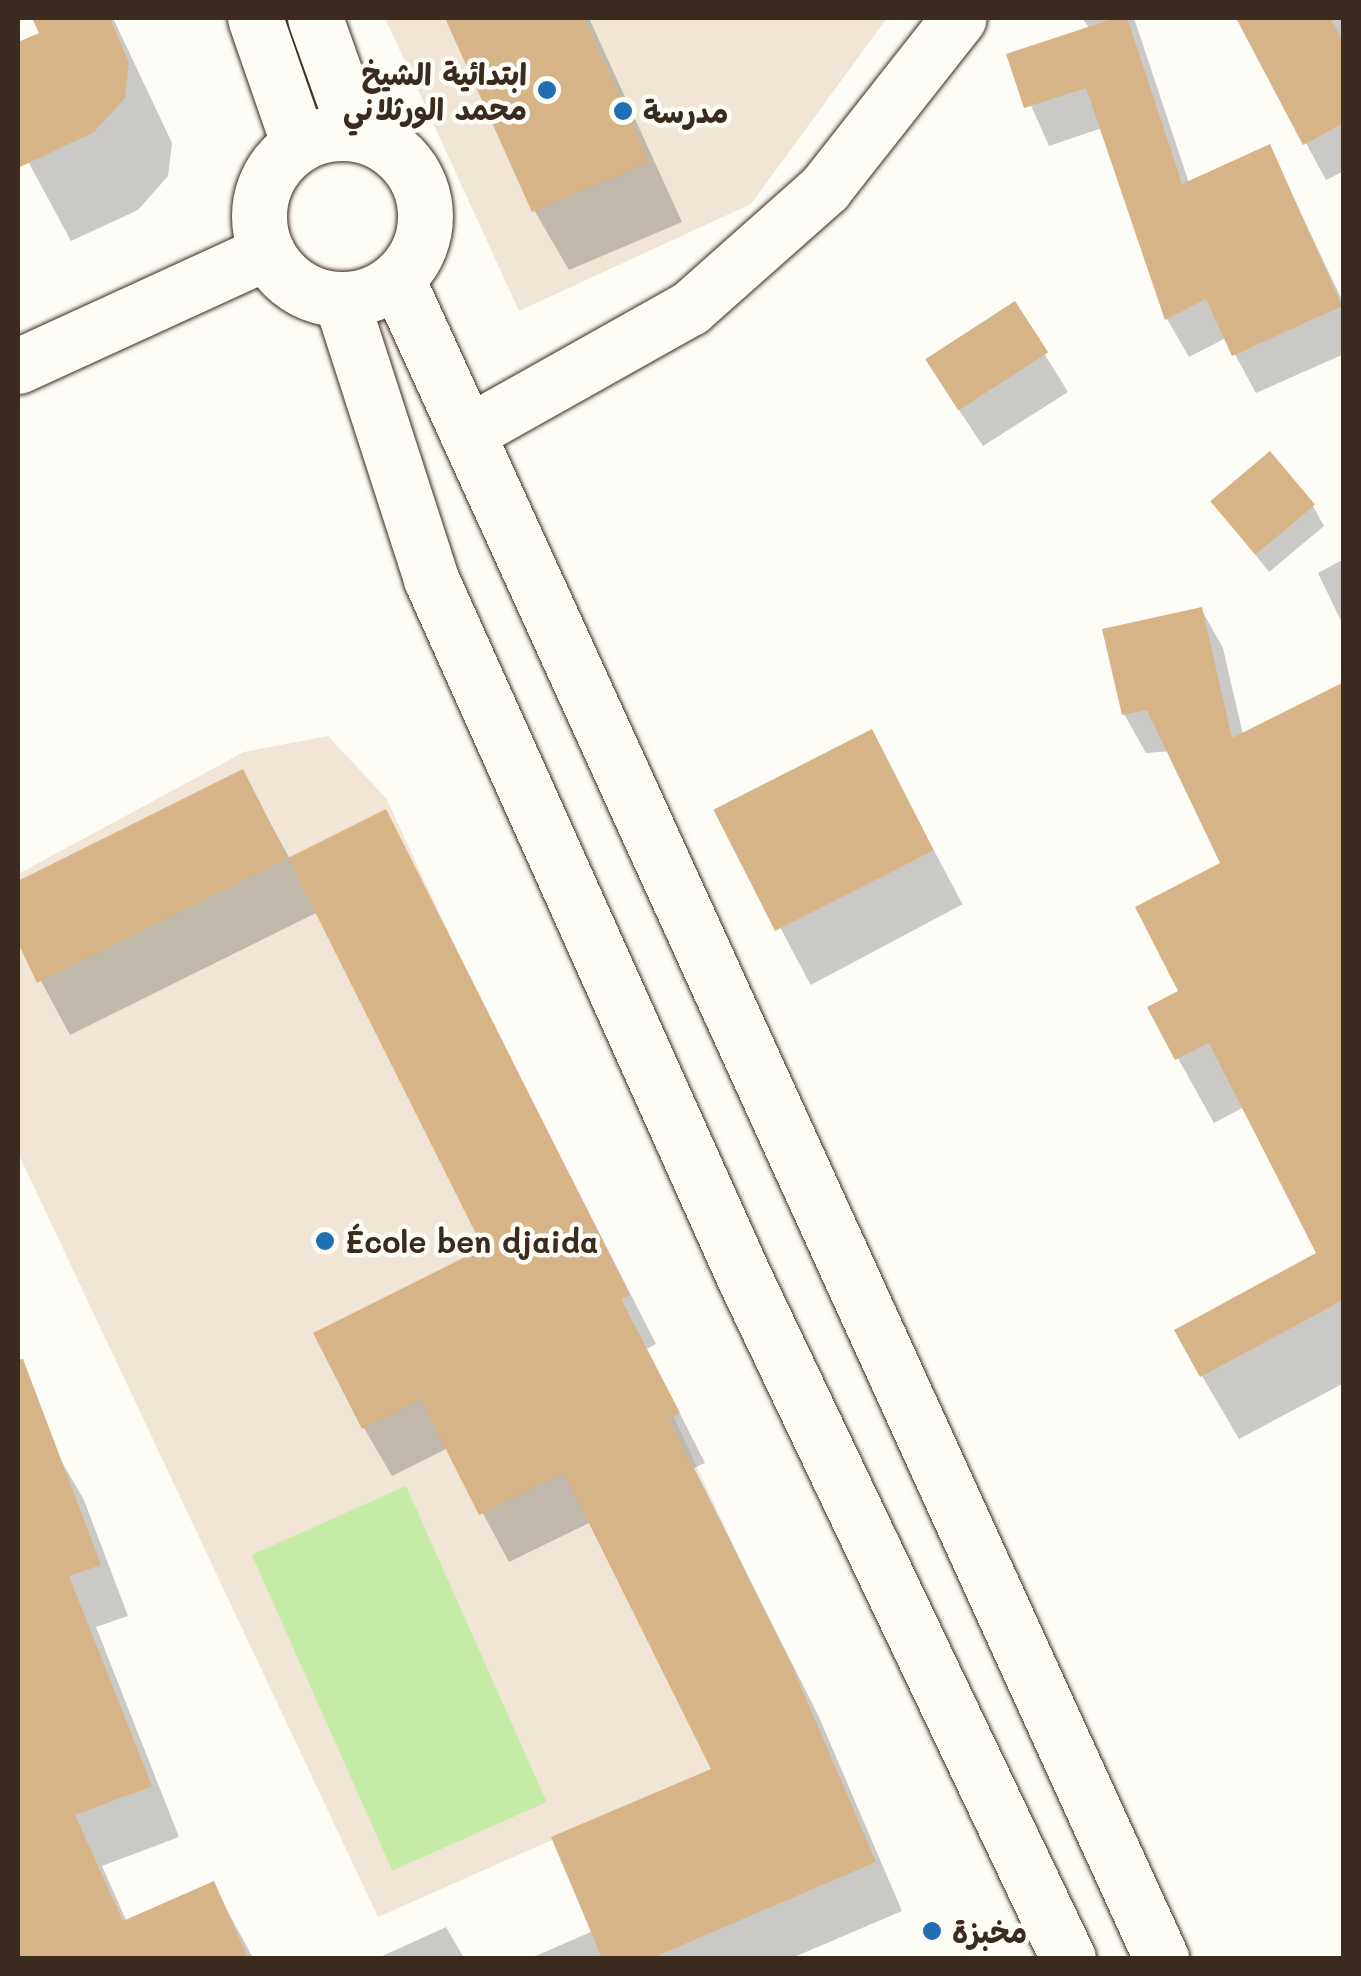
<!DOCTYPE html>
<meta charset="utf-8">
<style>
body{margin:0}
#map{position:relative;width:1361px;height:1976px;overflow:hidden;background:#fdfcf7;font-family:Mali,"Playpen Sans Arabic",sans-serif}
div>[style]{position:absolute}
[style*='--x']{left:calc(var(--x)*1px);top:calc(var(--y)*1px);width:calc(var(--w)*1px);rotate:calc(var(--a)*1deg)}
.built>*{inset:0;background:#f1e6d6}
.green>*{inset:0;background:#c5eca6;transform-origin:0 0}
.shadow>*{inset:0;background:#0003;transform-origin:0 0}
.building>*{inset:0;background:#d6b488;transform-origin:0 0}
.roads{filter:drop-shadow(0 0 2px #3b2a1e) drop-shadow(0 0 2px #3b2a1e)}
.minor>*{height:55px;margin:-27.5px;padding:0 27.5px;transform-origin:27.5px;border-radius:27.5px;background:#fdfcf7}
.major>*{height:55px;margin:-27.5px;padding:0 27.5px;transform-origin:27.5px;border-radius:27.5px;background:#fdfcf7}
.major>.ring{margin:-27.5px;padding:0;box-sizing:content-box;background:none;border:55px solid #fdfcf7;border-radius:50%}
.dots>*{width:28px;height:28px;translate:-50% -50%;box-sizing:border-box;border:5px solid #fdfcf7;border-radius:50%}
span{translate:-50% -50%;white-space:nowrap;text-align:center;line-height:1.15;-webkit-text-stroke:9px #fdfcf7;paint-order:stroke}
.poi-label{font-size:30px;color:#3b2a1e;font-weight:700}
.right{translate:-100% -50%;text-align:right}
.left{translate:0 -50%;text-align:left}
.frame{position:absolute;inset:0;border:20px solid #3b2a1e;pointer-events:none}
</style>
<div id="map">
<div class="built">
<div style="clip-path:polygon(385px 18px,887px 18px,751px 204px,519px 311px)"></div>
<div style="clip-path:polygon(328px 736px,386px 798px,816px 1723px,378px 1917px,18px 1153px,18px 874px,244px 752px)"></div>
</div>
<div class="green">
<div style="left:406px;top:1486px;width:346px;height:169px;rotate:66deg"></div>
</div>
<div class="shadow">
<div style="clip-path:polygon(35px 18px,113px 18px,172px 143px,168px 176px,138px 210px,71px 241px,18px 143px,18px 83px,24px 79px,18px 45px,43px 34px)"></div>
<div style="clip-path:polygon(447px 18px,589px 18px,682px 222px,569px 270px,534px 210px)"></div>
<div style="clip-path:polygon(1082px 18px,1134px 18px,1189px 183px,1269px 147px,1344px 304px,1344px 354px,1256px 393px,1226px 338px,1189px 357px,1167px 319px,1102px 128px,1049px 146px,1009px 56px,1090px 29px)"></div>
<div style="clip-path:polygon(1238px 18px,1344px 18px,1344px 171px,1326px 180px)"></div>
<div style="clip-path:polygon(1014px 305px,1068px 392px,983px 446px,951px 398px)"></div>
<div style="clip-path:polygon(1213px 501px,1313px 506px,1324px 526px,1269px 572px)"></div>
<div style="clip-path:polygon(1344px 559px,1344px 627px,1318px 573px)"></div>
<div style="clip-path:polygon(1201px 609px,1223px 648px,1243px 735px,1344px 738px,1146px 753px,1124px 714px)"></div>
<div style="left:871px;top:732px;width:195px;height:172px;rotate:62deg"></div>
<div style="clip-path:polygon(242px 772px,290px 859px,385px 812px,656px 1344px,647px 1349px,705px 1463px,694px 1468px,819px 1717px,902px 1911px,792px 1958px,531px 1958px,593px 1931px,714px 1770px,591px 1522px,509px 1562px,448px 1448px,392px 1476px,364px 1428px,487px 1249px,318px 912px,70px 1035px,18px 938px,18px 884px)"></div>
<div style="clip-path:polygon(1344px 803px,1344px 1383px,1239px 1439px,1202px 1376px,1320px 1254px,1244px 1107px,1214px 1123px,1150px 1008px,1182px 992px)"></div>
<div style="clip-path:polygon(18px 1421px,37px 1456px,55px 1450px,84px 1500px,128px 1616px,96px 1627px,179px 1837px,102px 1866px,127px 1922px,213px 1884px,253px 1958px,18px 1958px)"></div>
<div style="clip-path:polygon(446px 1927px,464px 1958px,378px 1958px)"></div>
</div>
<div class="building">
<div style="clip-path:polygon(32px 18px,110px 18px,129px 63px,125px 98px,94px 132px,18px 168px,18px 42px,39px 33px)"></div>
<div style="clip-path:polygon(445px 18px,584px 18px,649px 162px,532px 212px)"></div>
<div style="clip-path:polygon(1115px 18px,1127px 18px,1182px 184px,1270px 144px,1342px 306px,1232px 356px,1206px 299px,1165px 320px,1086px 88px,1024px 108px,1006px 54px)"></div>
<div style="clip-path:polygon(1236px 18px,1330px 18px,1344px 43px,1344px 123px,1303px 145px)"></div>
<div style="left:1015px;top:301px;width:61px;height:107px;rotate:57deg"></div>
<div style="left:1270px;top:451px;width:70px;height:78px;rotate:50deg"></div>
<div style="clip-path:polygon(1202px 607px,1232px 738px,1344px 682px,1344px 1306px,1341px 1301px,1200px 1377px,1174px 1330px,1316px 1253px,1209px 1043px,1175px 1060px,1147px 1007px,1178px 991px,1135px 907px,1220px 863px,1147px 710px,1122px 715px,1102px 629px)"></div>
<div style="left:872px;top:729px;width:136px;height:178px;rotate:63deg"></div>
<div style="clip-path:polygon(243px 769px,288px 858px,37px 983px,18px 943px,18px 881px)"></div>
<div style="clip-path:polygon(386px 809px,630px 1295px,621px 1299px,680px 1413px,668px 1419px,792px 1666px,876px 1862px,652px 1958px,602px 1958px,551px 1837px,711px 1769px,564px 1473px,479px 1515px,421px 1400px,362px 1429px,313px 1333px,483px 1248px,288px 858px)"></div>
<div style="clip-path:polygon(23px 1359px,101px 1565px,69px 1576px,152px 1786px,75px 1815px,123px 1921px,214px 1881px,248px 1958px,18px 1958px,18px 1360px)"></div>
</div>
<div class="roads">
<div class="minor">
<div style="--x:18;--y:366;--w:274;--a:-24.6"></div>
<div style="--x:467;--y:433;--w:256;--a:-29.3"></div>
<div style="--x:690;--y:308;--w:181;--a:-41.6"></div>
<div style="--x:825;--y:188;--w:216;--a:-51.8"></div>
</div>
<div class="major">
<div style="--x:255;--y:18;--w:134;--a:70.9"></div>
<div style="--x:315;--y:18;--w:122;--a:70.4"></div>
<div class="ring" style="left:259px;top:133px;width:111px;height:111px"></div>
<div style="--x:397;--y:279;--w:1845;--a:65.53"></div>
<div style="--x:342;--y:303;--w:290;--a:72.1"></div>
<div style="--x:431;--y:579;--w:765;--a:65.85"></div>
<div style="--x:744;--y:1277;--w:754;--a:64.56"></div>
</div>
</div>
<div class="dots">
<div style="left:547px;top:90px;background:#1f6fb2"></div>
<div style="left:623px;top:111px;background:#1f6fb2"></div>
<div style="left:325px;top:1241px;background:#1f6fb2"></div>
<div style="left:932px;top:1931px;background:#1f6fb2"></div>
</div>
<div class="poi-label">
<span class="right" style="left:527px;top:90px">ابتدائية الشيخ<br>محمد الورثلاني</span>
<span class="left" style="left:643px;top:111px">مدرسة</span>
<span class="left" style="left:345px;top:1241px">École ben djaida</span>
<span class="left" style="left:952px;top:1931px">مخبزة</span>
</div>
<div class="frame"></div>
</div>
